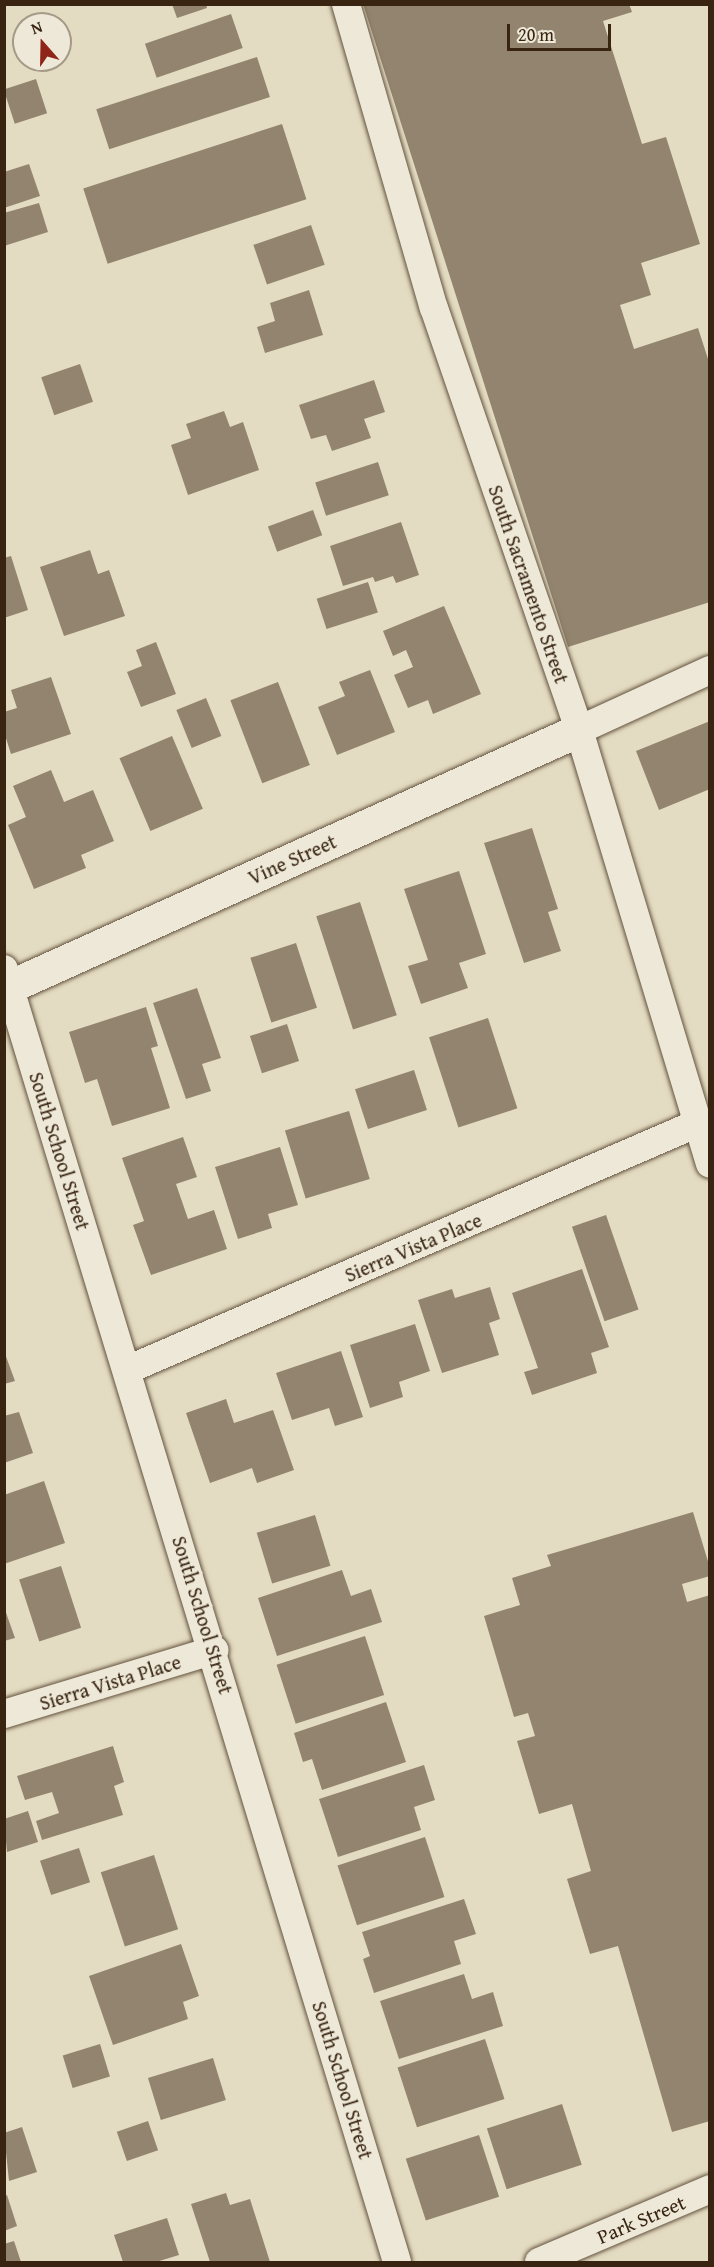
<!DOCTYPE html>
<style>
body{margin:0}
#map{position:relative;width:714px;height:2267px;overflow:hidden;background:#e4dcc2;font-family:"Gentium Book Plus",serif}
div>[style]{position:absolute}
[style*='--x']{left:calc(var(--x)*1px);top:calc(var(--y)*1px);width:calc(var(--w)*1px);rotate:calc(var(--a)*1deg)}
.building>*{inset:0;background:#92846e;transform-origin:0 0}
.roads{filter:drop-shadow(0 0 2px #64523e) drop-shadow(0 0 2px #64523e)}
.minor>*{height:28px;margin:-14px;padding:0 14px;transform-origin:14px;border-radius:14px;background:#ede8d7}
.tertiary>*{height:33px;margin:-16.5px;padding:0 16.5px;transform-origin:16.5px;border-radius:16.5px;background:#ede8d7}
span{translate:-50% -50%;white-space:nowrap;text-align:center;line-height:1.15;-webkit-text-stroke:6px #ede8d7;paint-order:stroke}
.street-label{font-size:20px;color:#392412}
.frame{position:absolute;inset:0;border:6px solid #392412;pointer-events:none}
.north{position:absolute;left:12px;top:12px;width:60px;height:60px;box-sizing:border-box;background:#ede8d7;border:2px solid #a59a88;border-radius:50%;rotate:340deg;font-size:16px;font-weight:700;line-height:24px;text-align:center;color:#392412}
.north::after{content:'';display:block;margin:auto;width:21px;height:27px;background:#8f2418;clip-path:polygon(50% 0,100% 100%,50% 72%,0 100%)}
.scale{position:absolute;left:507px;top:24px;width:104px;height:27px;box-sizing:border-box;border:3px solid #392412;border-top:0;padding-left:8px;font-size:18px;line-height:21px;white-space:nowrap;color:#392412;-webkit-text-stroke:4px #ede8d7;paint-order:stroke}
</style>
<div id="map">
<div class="building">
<div style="clip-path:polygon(172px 4px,206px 4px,207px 8px,177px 18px)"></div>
<div style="clip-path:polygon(363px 4px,629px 4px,632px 12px,603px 21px,642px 144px,666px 137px,700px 244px,641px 263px,651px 295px,620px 305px,634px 349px,698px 328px,710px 365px,710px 602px,568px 647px)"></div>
<div style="left:231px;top:14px;width:36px;height:91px;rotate:71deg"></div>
<div style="left:257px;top:57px;width:42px;height:169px;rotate:72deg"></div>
<div style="left:36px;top:79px;width:36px;height:34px;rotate:72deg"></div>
<div style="left:282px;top:124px;width:79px;height:209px;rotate:72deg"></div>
<div style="clip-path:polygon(29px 164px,40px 196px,4px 208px,4px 172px)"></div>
<div style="clip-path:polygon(39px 203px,48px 232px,4px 246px,4px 213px)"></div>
<div style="left:311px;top:225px;width:42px;height:61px;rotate:71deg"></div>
<div style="clip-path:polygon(309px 290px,323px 335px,265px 353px,257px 327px,275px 321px,270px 303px)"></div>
<div style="left:80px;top:364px;width:40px;height:41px;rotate:71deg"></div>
<div style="clip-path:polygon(374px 380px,385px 412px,364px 419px,371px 438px,332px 451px,326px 435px,311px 439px,299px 405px)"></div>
<div style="clip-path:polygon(224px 411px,230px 427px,243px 422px,259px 470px,188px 495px,171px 445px,191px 438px,186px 424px)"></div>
<div style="left:378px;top:462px;width:35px;height:66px;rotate:72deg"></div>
<div style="left:313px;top:510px;width:27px;height:48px;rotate:70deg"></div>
<div style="clip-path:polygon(401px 522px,419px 575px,396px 583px,393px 576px,375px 582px,373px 577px,343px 586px,330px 546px)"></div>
<div style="clip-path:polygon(90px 550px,98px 574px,109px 570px,125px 616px,64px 636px,40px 567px)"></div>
<div style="clip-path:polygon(11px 556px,28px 610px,4px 618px,4px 558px)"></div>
<div style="left:368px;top:582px;width:32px;height:54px;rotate:72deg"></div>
<div style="clip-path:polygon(444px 606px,481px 694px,433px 714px,428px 700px,408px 708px,394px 675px,413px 667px,406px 650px,393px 656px,383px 631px)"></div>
<div style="clip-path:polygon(156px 642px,176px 694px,141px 707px,127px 672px,142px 666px,136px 650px)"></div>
<div style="clip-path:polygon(370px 670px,395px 732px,337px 755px,318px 707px,345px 696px,339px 682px)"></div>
<div style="clip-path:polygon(51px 677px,71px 734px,11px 754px,4px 732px,4px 712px,17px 708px,11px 690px)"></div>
<div style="left:278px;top:682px;width:89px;height:51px;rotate:69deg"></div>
<div style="left:206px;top:698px;width:41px;height:32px;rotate:68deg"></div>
<div style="clip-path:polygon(710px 721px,710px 789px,659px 810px,636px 751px)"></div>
<div style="left:172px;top:736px;width:79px;height:57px;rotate:67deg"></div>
<div style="clip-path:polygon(51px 770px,64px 802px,93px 790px,114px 841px,81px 855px,86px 868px,34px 889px,8px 825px,26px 817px,13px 786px)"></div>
<div style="clip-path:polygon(532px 828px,558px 909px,548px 912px,561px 951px,524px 963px,484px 843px)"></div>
<div style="clip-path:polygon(459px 871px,486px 954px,459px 963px,468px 988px,421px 1004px,408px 966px,428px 960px,404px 889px)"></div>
<div style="left:360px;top:902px;width:119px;height:46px;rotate:72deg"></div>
<div style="left:296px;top:943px;width:68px;height:48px;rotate:72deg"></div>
<div style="clip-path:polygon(197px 988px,221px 1058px,202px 1064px,211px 1091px,186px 1099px,153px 1003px)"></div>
<div style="clip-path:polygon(146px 1007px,158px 1046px,151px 1048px,170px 1108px,112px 1126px,97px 1079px,85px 1083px,69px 1032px)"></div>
<div style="left:488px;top:1018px;width:95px;height:62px;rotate:72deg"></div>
<div style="left:287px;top:1024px;width:39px;height:39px;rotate:72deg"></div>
<div style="left:414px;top:1070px;width:42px;height:62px;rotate:72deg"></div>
<div style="left:349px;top:1111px;width:71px;height:67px;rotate:73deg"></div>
<div style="clip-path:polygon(183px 1137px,197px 1177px,176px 1184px,188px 1219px,214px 1210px,227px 1249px,151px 1275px,133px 1225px,144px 1221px,122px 1158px)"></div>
<div style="clip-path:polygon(280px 1147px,298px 1205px,268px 1214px,272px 1228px,238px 1239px,215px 1167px)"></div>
<div style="left:606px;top:1215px;width:100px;height:36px;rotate:71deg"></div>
<div style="clip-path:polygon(582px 1269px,609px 1347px,591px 1353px,597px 1373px,532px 1395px,524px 1372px,538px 1368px,512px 1293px)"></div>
<div style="clip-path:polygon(490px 1287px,500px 1319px,489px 1323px,499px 1355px,442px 1373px,418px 1300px,452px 1289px,455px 1298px)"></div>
<div style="clip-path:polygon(415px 1324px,430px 1371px,399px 1382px,403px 1397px,370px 1408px,350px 1345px)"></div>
<div style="clip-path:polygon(4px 1351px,15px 1381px,4px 1384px)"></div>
<div style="clip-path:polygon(341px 1351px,363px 1417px,335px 1426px,329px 1408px,292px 1420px,276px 1373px)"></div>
<div style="clip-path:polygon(226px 1399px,234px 1423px,273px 1410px,294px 1470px,257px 1483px,252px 1468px,210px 1483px,186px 1413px)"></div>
<div style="clip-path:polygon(19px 1412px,33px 1453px,4px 1463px,4px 1416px)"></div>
<div style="clip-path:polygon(44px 1481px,65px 1543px,4px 1564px,4px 1495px)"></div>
<div style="clip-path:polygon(693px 1512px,710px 1568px,710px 1576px,682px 1584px,687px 1602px,710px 1595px,710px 2121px,672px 2132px,618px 1946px,590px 1954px,567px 1879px,591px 1871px,572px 1804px,539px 1814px,517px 1741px,535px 1736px,528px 1713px,514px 1717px,484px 1616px,520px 1605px,512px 1578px,551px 1566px,547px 1555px)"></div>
<div style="left:315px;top:1515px;width:53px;height:61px;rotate:73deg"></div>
<div style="left:61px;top:1566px;width:65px;height:44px;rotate:72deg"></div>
<div style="clip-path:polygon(342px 1570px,351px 1596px,371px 1589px,382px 1622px,277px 1656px,258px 1598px)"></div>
<div style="clip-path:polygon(4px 1607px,15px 1638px,4px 1641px)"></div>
<div style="left:365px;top:1636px;width:62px;height:93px;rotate:72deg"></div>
<div style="clip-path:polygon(386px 1702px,406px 1762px,322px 1790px,312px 1759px,303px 1762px,294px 1733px)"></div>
<div style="clip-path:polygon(113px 1746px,124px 1782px,114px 1786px,123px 1815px,42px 1840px,36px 1821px,59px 1813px,52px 1792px,25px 1800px,17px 1776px)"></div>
<div style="clip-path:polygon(424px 1765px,435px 1800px,414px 1807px,421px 1830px,338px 1857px,319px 1799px)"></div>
<div style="clip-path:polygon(28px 1811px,38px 1842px,7px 1852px,4px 1819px)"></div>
<div style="left:425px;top:1837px;width:63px;height:92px;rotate:72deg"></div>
<div style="left:79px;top:1848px;width:36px;height:41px;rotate:72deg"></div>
<div style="left:154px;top:1855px;width:78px;height:56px;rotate:72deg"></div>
<div style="clip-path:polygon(464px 1899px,476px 1934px,454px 1941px,461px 1964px,374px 1993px,363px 1959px,370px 1956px,362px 1932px)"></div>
<div style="clip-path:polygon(181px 1944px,199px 1996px,183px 2002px,188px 2019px,113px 2045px,89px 1976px)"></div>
<div style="clip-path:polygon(464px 1974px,472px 1999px,493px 1992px,503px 2026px,399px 2059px,380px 2001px)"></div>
<div style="left:485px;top:2039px;width:63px;height:92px;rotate:72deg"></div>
<div style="left:100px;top:2044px;width:34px;height:39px;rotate:73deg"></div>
<div style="left:213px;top:2058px;width:44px;height:68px;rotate:73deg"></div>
<div style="left:562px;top:2104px;width:64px;height:79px;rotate:72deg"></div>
<div style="left:148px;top:2121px;width:31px;height:33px;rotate:71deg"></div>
<div style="clip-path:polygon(22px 2127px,37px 2172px,9px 2181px,4px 2133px)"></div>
<div style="left:479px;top:2135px;width:65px;height:77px;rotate:72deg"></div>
<div style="clip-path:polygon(226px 2193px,230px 2205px,250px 2199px,270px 2262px,210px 2262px,191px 2204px)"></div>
<div style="clip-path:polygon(7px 2195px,17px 2226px,4px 2231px,4px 2196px)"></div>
<div style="clip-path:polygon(167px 2218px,179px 2255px,156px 2262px,123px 2262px,114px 2235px)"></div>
<div style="clip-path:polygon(14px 2241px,21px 2262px,4px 2262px,4px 2244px)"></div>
</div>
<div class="roads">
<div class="minor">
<div style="--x:346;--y:4;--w:316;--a:73.9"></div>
<div style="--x:434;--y:308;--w:446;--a:71"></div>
<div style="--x:579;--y:730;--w:453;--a:73.2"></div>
<div style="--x:579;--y:730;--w:144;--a:-24.6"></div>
<div style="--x:4;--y:969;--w:1351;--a:73.09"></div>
<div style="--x:127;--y:1370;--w:622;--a:-23.39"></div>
<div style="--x:4;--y:1714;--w:220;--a:-16.9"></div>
<div style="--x:539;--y:2262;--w:186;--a:-23.1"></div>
</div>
<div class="tertiary">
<div style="--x:4;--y:989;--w:631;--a:-24.25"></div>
</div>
</div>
<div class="street-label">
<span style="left:529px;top:584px;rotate:71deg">South Sacramento Street</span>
<span style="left:292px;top:859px;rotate:-24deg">Vine Street</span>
<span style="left:60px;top:1151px;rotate:73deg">South School Street</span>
<span style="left:413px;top:1247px;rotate:-23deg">Sierra Vista Place</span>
<span style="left:203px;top:1615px;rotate:73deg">South School Street</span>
<span style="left:110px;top:1682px;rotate:-17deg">Sierra Vista Place</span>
<span style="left:343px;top:2080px;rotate:73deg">South School Street</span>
<span style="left:641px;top:2219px;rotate:-23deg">Park Street</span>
</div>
<div class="frame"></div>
<div class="north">N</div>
<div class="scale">20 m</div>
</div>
